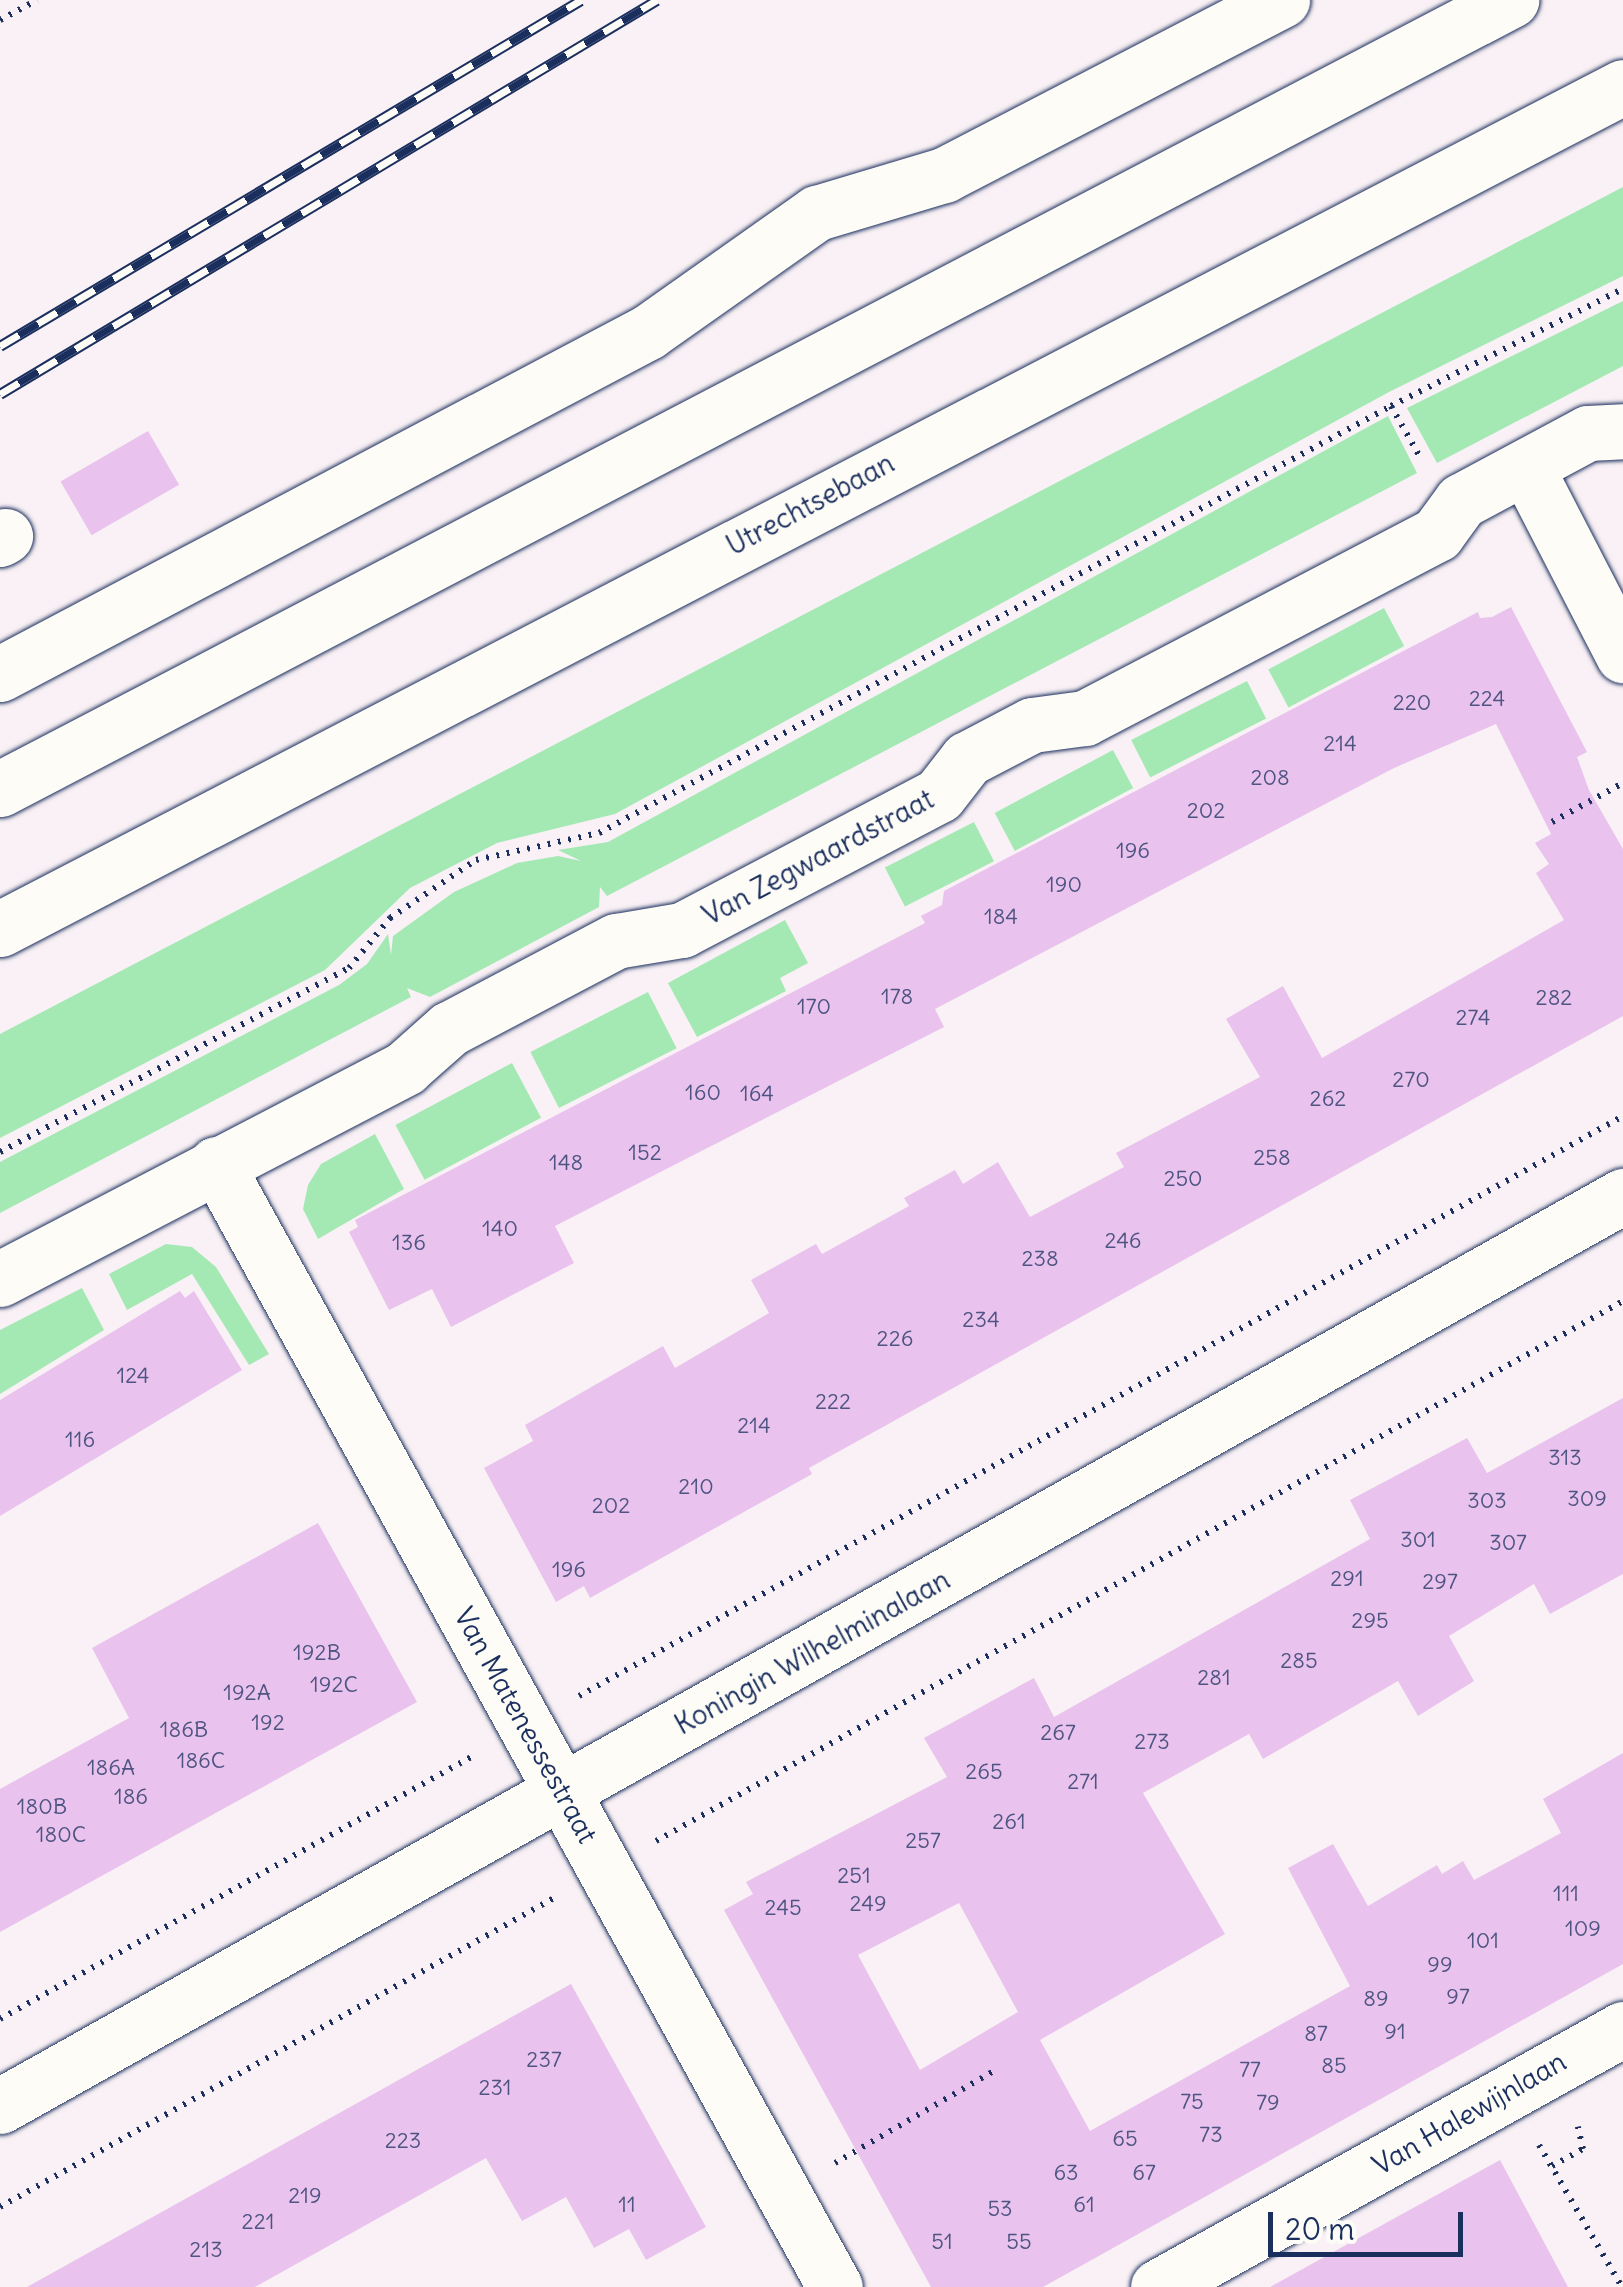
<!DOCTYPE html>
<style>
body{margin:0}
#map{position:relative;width:1623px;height:2287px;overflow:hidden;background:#f9f1f5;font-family:Delius,sans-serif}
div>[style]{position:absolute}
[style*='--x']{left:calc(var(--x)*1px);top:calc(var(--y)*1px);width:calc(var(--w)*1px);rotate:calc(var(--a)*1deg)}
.green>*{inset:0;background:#a4e9b4;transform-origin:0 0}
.building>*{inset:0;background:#e9c3ed;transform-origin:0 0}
.path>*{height:6px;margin-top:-3px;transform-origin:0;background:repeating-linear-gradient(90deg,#1b2f5e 0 2.5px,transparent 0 10.5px)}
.roads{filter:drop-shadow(0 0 2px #1b2f5e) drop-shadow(0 0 2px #1b2f5e)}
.minor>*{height:55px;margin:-27.5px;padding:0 27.5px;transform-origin:27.5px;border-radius:27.5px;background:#fdfcf7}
.highway>*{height:55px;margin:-27.5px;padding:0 27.5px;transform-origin:27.5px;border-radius:27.5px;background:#fdfcf7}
.rail>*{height:11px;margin-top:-5.5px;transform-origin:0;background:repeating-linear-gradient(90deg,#fdfcf7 0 22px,#1b2f5e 0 44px);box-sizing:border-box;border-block:2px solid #1b2f5e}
span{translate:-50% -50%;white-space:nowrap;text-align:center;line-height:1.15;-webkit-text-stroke:10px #fdfcf7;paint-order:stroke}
.number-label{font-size:22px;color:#4e5482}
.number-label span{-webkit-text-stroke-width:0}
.street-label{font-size:28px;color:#1b2f5e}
.scale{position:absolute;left:1268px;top:2212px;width:195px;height:45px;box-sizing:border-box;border:5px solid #1b2f5e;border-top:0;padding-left:12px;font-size:30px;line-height:35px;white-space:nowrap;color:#1b2f5e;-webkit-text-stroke:8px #fdfcf7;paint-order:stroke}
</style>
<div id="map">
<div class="green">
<div style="clip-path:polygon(1623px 187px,1623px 276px,1389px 392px,615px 814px,497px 843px,410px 888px,325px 970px,0 1138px,0 1034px)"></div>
<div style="clip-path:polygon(1623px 301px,1623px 366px,1437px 463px,1407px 408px)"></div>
<div style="clip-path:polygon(1388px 416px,1417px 473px,607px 896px,600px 887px,599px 907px,430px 997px,407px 988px,411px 997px,0 1213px,0 1162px,339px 985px,367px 964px,388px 934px,391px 955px,393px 936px,454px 892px,517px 863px,558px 856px,581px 861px,558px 850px,608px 842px)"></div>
<div style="left:1384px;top:608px;width:43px;height:131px;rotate:62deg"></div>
<div style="left:1247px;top:681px;width:42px;height:130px;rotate:63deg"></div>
<div style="left:1113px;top:750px;width:43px;height:134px;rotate:62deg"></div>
<div style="left:974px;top:822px;width:44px;height:100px;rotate:63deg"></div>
<div style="clip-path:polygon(785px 920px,808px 963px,780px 978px,786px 991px,697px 1037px,668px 983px)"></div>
<div style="left:648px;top:992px;width:63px;height:132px;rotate:63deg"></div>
<div style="left:512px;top:1063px;width:62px;height:132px;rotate:62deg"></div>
<div style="clip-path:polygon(375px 1134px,404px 1189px,318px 1239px,303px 1209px,308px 1185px,321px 1164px)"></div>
<div style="clip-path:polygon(166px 1244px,192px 1247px,216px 1267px,269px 1354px,249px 1365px,192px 1274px,127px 1310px,109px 1274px)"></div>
<div style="clip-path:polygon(82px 1288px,104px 1330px,0 1394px,0 1330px)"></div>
</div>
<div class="building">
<div style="left:148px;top:431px;width:62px;height:101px;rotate:60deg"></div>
<div style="clip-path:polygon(1511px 607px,1587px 752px,1577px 757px,1589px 790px,1623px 849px,1623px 1016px,809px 1468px,812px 1474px,590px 1598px,584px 1586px,556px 1602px,484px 1468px,533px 1441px,525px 1425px,663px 1346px,675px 1368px,769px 1313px,751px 1280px,816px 1244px,822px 1254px,909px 1206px,904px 1198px,955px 1170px,963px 1184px,998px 1162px,1030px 1217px,1124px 1167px,1116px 1153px,1260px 1077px,1226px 1019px,1283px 986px,1322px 1058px,1564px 920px,1536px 873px,1549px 864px,1535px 843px,1551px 834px,1496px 724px,1394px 768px,935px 1009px,944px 1027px,555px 1226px,574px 1263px,451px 1327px,432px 1289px,389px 1310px,349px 1232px,358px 1227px,355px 1220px,925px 923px,921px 916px,942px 905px,944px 891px,1478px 612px,1480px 618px,1492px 617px)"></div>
<div style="clip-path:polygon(180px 1291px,185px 1298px,194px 1291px,242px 1370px,0 1516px,0 1400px)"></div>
<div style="clip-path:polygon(evenodd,1623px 1398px,1623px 1574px,1550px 1614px,1534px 1584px,1449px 1636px,1474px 1681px,1418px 1716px,1398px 1681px,1263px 1759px,1249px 1734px,1143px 1793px,1225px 1934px,1040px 2040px,1090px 2131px,1350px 1986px,1288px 1868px,1333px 1844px,1368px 1906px,1437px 1865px,1442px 1874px,1463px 1861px,1474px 1880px,1561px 1833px,1543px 1799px,1623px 1753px,1623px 1964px,1043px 2287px,931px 2287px,724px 1910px,753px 1894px,746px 1882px,947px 1777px,924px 1738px,1034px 1678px,1054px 1717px,1370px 1539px,1350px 1500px,1467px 1438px,1487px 1473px,1623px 1398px,959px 1903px,1018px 2012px,920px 2070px,858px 1955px,959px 1903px)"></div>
<div style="clip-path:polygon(318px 1523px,417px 1702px,0 1932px,0 1789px,129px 1718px,92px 1648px)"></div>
<div style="clip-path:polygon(571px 1984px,706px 2227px,646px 2260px,629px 2229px,594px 2248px,566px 2197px,522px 2221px,486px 2158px,255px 2287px,27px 2287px)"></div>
<div style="clip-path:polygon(1500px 2160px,1568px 2287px,1270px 2287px)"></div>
</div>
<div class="path">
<div style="--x:0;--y:20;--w:42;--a:-28.4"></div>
<div style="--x:1391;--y:406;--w:59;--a:60.4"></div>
<div style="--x:1552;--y:822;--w:81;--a:-28.8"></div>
<div style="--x:0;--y:1152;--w:395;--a:-27.8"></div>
<div style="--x:349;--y:968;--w:65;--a:-50.6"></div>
<div style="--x:390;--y:918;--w:104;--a:-34"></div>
<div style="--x:476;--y:860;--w:126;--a:-12.4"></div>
<div style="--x:599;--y:833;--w:900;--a:-28.33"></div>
<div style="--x:1391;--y:406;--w:260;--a:-26.8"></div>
<div style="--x:579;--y:1696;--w:1194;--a:-29.05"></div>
<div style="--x:656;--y:1841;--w:1108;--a:-29.18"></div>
<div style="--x:0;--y:2019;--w:541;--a:-29.08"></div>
<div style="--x:1539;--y:2145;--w:164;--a:59.7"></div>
<div style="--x:835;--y:2163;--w:184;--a:-30.1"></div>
<div style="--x:1552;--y:2166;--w:35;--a:-29"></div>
<div style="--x:1583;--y:2149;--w:23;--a:-103"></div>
<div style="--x:0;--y:2207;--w:634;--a:-29.15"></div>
</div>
<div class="roads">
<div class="minor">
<div style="--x:1526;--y:467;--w:212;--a:62.7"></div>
<div style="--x:0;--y:539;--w:6;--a:-31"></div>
<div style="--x:0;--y:674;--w:733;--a:-27.82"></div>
<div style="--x:648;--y:332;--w:207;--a:-35.2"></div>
<div style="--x:817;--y:213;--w:133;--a:-16.7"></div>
<div style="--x:944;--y:175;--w:381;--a:-27.4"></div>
<div style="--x:216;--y:1164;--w:1282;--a:61.14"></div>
<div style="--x:0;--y:1279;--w:457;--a:-27.5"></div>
<div style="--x:405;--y:1068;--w:59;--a:-41.6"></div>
<div style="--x:449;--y:1029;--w:189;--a:-27.8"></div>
<div style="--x:616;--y:941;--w:67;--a:-9.5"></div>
<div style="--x:682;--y:930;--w:290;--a:-27.7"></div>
<div style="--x:939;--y:795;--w:46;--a:-52.1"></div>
<div style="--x:967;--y:759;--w:73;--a:-27.6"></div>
<div style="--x:1032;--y:725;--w:53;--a:-7.5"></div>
<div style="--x:1085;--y:718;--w:397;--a:-27.6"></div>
<div style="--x:1437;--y:534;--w:41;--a:-54"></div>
<div style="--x:1461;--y:501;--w:144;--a:-28.2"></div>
<div style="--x:1588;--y:433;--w:35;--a:-3"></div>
<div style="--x:0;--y:2106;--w:1861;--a:-29.28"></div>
<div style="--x:1158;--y:2287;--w:532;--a:-29.02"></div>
</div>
<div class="highway">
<div style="--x:0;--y:789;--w:1705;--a:-27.57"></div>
<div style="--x:0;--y:929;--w:1828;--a:-27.42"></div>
</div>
</div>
<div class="rail">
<div style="--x:0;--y:346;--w:676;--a:-30.77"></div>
<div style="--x:0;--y:394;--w:766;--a:-30.95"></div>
</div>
<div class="number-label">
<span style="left:1487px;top:699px">224</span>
<span style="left:1412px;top:703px">220</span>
<span style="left:1340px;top:744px">214</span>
<span style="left:1270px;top:778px">208</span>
<span style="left:1206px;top:811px">202</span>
<span style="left:1133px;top:851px">196</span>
<span style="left:1064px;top:885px">190</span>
<span style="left:1001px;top:917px">184</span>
<span style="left:897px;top:997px">178</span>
<span style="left:1554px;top:998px">282</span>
<span style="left:814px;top:1007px">170</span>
<span style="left:1473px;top:1018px">274</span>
<span style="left:1411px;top:1080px">270</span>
<span style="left:703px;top:1093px">160</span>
<span style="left:757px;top:1094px">164</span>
<span style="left:1328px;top:1099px">262</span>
<span style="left:645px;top:1153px">152</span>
<span style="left:1272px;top:1158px">258</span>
<span style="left:566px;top:1163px">148</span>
<span style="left:1183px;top:1179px">250</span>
<span style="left:500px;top:1229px">140</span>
<span style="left:1123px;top:1241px">246</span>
<span style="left:409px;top:1243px">136</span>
<span style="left:1040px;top:1259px">238</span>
<span style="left:981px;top:1320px">234</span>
<span style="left:895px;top:1339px">226</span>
<span style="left:133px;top:1376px">124</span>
<span style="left:833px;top:1402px">222</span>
<span style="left:754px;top:1426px">214</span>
<span style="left:80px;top:1440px">116</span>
<span style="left:1565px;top:1458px">313</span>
<span style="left:696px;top:1487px">210</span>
<span style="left:1587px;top:1499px">309</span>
<span style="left:1487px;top:1501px">303</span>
<span style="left:611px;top:1506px">202</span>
<span style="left:1418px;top:1540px">301</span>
<span style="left:1508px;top:1543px">307</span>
<span style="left:569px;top:1570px">196</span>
<span style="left:1347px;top:1579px">291</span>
<span style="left:1440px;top:1582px">297</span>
<span style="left:1370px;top:1621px">295</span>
<span style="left:317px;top:1653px">192B</span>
<span style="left:1299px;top:1661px">285</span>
<span style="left:1214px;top:1678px">281</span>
<span style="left:334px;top:1685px">192C</span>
<span style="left:247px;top:1693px">192A</span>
<span style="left:268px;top:1723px">192</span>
<span style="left:184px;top:1730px">186B</span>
<span style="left:1058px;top:1733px">267</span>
<span style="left:1152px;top:1742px">273</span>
<span style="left:201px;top:1761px">186C</span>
<span style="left:111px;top:1768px">186A</span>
<span style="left:984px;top:1772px">265</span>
<span style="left:1083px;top:1782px">271</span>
<span style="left:131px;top:1797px">186</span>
<span style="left:42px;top:1807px">180B</span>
<span style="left:1009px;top:1822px">261</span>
<span style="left:61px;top:1835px">180C</span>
<span style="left:923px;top:1841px">257</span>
<span style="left:854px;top:1876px">251</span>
<span style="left:1566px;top:1894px">111</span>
<span style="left:868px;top:1904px">249</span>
<span style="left:783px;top:1908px">245</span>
<span style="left:1583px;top:1929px">109</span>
<span style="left:1483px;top:1941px">101</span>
<span style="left:1440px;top:1965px">99</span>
<span style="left:1458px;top:1997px">97</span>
<span style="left:1376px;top:1999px">89</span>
<span style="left:1395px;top:2032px">91</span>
<span style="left:1316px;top:2034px">87</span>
<span style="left:544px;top:2060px">237</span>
<span style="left:1334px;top:2066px">85</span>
<span style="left:1250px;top:2070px">77</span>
<span style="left:495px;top:2088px">231</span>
<span style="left:1192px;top:2102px">75</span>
<span style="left:1268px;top:2103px">79</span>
<span style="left:1211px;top:2135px">73</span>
<span style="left:1125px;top:2139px">65</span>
<span style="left:403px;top:2141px">223</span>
<span style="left:1066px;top:2173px">63</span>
<span style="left:1144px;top:2173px">67</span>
<span style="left:305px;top:2196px">219</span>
<span style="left:627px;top:2205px">11</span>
<span style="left:1084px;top:2205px">61</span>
<span style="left:1000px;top:2209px">53</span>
<span style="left:258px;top:2222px">221</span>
<span style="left:942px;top:2242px">51</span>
<span style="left:1019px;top:2242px">55</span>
<span style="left:206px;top:2250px">213</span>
</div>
<div class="street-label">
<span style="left:810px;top:504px;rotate:-28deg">Utrechtsebaan</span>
<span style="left:818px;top:857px;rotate:-28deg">Van Zegwaardstraat</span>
<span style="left:812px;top:1652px;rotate:-29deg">Koningin Wilhelminalaan</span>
<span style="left:526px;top:1725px;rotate:61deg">Van Matenessestraat</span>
<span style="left:1469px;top:2113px;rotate:-30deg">Van Halewijnlaan</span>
</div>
<div class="scale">20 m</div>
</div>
